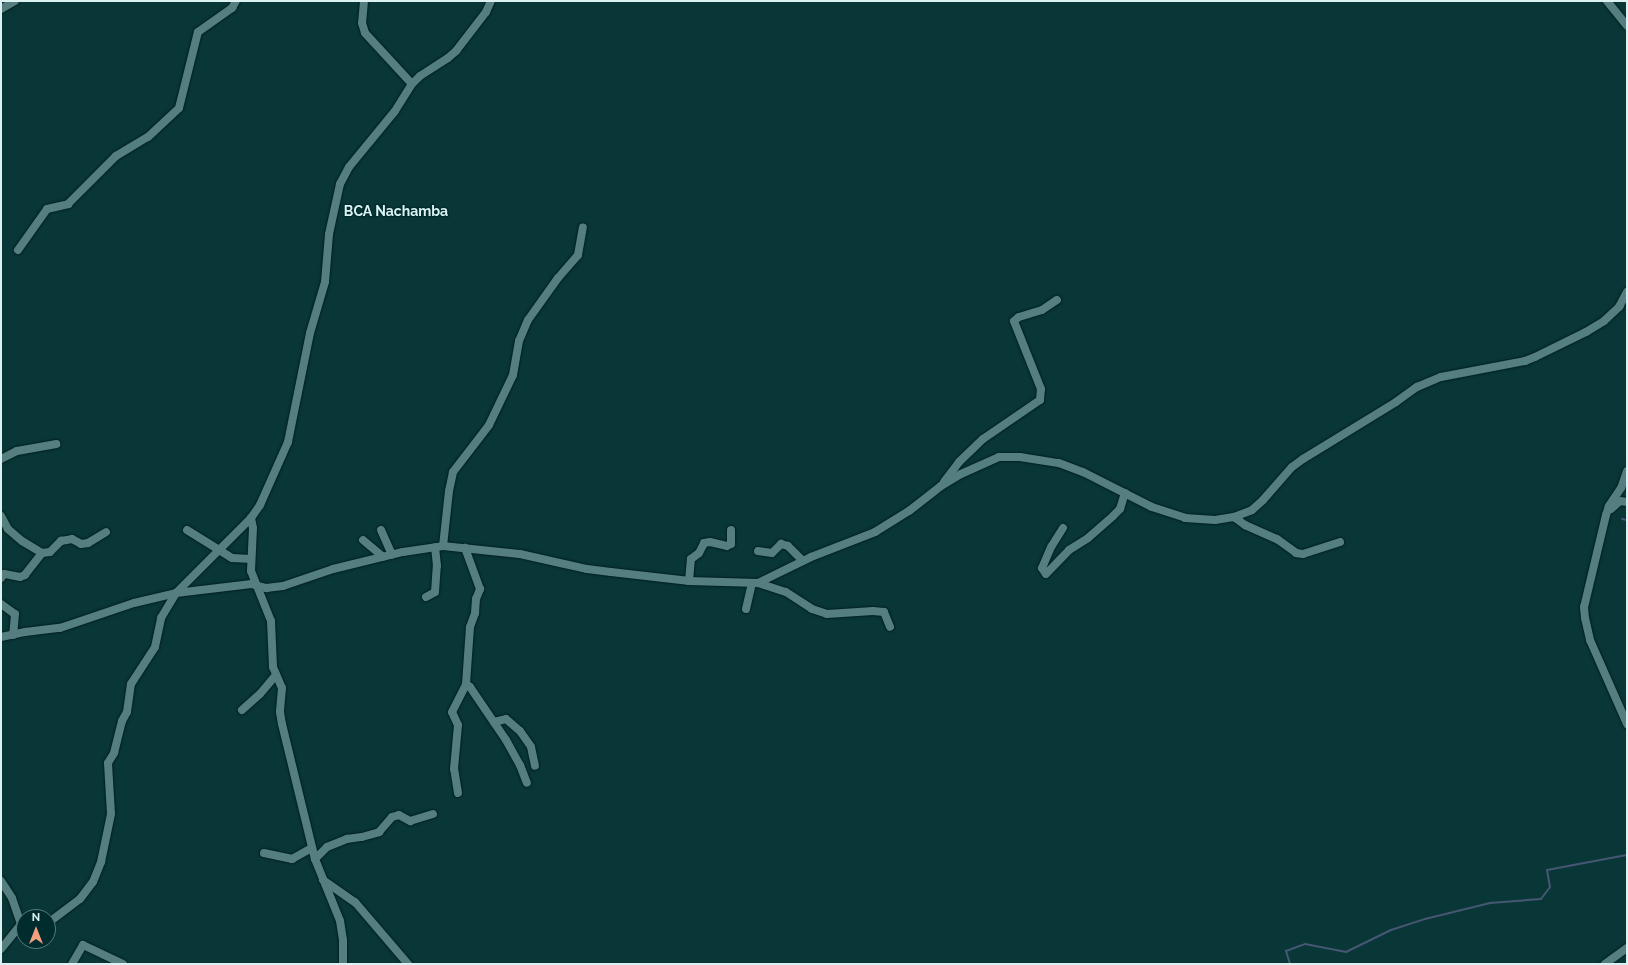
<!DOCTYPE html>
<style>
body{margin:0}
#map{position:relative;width:1628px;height:965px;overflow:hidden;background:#093738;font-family:Raleway,sans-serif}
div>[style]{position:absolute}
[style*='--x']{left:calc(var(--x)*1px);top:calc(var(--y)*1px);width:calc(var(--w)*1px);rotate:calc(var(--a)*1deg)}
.stream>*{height:2px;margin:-1px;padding:0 1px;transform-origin:1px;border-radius:1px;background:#465673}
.roads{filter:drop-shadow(0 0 1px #001d1e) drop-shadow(0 0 1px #001d1e)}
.minor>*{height:8px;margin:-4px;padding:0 4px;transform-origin:4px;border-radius:4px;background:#547e7f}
span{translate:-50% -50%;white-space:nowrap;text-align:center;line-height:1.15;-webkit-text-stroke:3px #002c2e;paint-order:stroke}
.quarter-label{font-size:14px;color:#dbf1f2;font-weight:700}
.frame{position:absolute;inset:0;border:2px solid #dbf1f2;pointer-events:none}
.north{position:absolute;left:16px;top:909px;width:40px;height:40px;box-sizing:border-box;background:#002c2e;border:1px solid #587b7c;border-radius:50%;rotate:0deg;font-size:11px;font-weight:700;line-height:16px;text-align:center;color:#dbf1f2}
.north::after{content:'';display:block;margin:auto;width:14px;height:18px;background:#f2a080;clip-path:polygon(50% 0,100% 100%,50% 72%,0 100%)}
</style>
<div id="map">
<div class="stream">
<div style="--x:1622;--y:519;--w:5;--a:11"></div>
<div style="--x:1290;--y:964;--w:14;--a:-107"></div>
<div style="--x:1286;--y:951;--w:20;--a:-20"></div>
<div style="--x:1305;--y:944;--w:42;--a:11"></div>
<div style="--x:1346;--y:952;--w:50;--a:-26.1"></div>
<div style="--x:1391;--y:930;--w:36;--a:-18"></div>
<div style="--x:1425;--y:919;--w:67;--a:-13.8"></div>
<div style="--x:1490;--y:903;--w:51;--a:-4.5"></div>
<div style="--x:1541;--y:899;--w:15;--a:-53"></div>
<div style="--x:1550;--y:887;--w:17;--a:-100"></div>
<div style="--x:1547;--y:870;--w:81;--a:-10.6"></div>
</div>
<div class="roads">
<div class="minor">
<div style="--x:364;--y:1;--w:22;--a:95"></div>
<div style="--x:362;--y:23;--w:10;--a:73"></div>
<div style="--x:365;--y:33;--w:69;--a:47.3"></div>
<div style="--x:1607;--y:1;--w:32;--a:51"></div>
<div style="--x:1;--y:9;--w:16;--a:-30"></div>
<div style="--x:18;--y:250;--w:50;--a:-54.7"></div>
<div style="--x:47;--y:209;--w:22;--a:-13"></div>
<div style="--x:68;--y:204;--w:68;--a:-45"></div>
<div style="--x:116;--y:156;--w:37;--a:-31"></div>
<div style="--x:148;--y:137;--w:42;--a:-43.1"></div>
<div style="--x:179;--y:108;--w:78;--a:-76"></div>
<div style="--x:198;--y:32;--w:42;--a:-35.2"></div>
<div style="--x:232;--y:8;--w:8;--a:-60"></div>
<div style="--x:1;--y:459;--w:18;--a:-27"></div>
<div style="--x:17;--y:451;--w:40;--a:-10"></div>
<div style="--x:1627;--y:471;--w:18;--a:109"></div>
<div style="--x:1621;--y:488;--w:22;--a:124"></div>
<div style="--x:1609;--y:506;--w:9;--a:108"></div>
<div style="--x:1606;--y:515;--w:95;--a:103.4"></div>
<div style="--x:1584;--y:607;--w:11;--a:85"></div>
<div style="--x:1585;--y:618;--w:23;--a:77"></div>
<div style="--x:1590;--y:640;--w:92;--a:66.2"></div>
<div style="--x:944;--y:482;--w:25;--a:-53"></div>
<div style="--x:959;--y:462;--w:33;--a:-44"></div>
<div style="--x:983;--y:439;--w:69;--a:-34.4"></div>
<div style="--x:1040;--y:400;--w:11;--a:-85"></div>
<div style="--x:1041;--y:389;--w:73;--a:-111.7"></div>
<div style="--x:1014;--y:321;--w:6;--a:-39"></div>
<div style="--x:1019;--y:317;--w:24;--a:-17"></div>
<div style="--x:1042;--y:310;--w:18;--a:-34"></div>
<div style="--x:1611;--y:509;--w:12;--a:-42"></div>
<div style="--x:1620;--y:501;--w:7;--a:8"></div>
<div style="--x:1;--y:516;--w:15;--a:62"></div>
<div style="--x:8;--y:529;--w:18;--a:41"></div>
<div style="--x:22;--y:541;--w:23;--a:31"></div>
<div style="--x:42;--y:553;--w:28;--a:128"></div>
<div style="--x:25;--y:575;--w:5;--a:158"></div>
<div style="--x:20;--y:577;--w:16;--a:-169"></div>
<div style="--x:4;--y:574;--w:5;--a:127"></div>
<div style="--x:1234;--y:517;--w:14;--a:36"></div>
<div style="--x:1245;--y:525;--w:35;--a:24"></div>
<div style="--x:1277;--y:539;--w:24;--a:36"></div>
<div style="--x:1296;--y:553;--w:7;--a:8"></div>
<div style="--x:1303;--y:554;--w:39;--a:-18"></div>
<div style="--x:251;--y:518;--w:10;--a:79"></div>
<div style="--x:253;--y:528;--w:43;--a:92.7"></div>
<div style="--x:251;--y:571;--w:54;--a:68.2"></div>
<div style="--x:271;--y:621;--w:46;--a:87.5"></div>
<div style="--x:273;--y:667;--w:23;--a:67"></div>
<div style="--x:282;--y:688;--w:24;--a:95"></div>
<div style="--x:280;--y:712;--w:12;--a:81"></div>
<div style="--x:282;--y:724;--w:139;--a:76.3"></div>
<div style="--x:315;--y:859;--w:67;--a:68"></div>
<div style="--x:340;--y:921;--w:19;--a:81"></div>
<div style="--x:343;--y:940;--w:24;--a:90"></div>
<div style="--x:1063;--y:528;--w:22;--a:122"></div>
<div style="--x:1051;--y:547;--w:23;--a:113"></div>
<div style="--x:1042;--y:568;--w:7;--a:56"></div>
<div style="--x:1046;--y:574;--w:33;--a:-46"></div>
<div style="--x:1069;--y:550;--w:22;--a:-32"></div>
<div style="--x:1088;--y:538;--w:33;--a:-41"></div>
<div style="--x:1113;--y:516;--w:10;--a:-45"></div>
<div style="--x:1120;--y:509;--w:17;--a:-73"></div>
<div style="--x:187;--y:530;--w:53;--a:31.9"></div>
<div style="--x:232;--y:558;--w:19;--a:3"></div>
<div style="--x:381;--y:530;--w:27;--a:66"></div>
<div style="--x:363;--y:540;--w:26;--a:40"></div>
<div style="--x:443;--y:546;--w:55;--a:-83.8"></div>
<div style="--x:449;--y:491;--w:19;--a:-78"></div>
<div style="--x:453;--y:472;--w:59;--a:-52.5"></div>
<div style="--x:489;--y:425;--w:55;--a:-64.4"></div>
<div style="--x:513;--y:375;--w:35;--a:-80"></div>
<div style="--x:519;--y:341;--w:23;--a:-67"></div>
<div style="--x:528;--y:320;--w:52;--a:-54.5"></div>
<div style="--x:558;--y:278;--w:30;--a:-49"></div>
<div style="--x:578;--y:255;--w:28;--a:-80"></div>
<div style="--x:758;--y:551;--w:14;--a:8"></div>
<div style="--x:772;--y:553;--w:13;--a:-45"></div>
<div style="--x:781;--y:544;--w:7;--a:16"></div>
<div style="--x:788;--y:546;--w:21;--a:45"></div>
<div style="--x:42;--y:553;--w:8;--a:-7"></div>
<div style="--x:50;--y:552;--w:16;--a:-45"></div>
<div style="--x:61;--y:541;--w:11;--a:-10"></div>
<div style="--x:72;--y:539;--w:10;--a:29"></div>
<div style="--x:81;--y:544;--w:7;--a:-8"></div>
<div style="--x:88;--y:543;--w:21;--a:-31"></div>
<div style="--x:689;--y:581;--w:22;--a:-85"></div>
<div style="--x:691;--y:559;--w:10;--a:-37"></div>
<div style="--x:699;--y:553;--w:11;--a:-63"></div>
<div style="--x:704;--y:543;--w:6;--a:-9"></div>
<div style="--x:710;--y:542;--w:17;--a:13"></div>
<div style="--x:727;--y:546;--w:4;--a:-27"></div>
<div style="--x:731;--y:544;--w:14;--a:-90"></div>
<div style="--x:758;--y:583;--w:29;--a:18"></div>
<div style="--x:786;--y:592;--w:31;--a:33"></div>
<div style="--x:812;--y:609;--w:16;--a:18"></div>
<div style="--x:827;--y:614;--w:46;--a:-3.7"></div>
<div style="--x:873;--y:611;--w:11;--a:5"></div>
<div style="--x:884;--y:612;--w:16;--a:68"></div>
<div style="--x:426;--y:597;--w:10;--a:-29"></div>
<div style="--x:435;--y:592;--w:26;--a:-86"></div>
<div style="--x:437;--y:566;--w:19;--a:-96"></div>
<div style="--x:1;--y:604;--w:17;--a:36"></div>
<div style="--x:15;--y:614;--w:21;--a:95"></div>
<div style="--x:746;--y:609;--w:26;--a:-77"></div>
<div style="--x:1;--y:637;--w:25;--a:-12"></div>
<div style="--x:25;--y:632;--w:35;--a:-7"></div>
<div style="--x:60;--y:628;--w:78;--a:-18.7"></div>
<div style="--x:134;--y:603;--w:43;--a:-13.4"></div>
<div style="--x:176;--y:593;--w:76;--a:-6.8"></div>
<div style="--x:251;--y:584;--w:16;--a:15"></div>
<div style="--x:266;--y:588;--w:17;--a:-7"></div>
<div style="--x:283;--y:586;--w:53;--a:-18.8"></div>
<div style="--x:333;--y:569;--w:72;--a:-13.7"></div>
<div style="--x:403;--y:552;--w:40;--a:-8.5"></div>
<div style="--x:443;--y:546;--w:77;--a:5.9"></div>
<div style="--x:520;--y:554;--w:69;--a:12.6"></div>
<div style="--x:587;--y:569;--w:24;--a:7"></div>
<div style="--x:611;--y:572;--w:79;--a:6.6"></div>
<div style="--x:689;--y:581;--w:69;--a:1.7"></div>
<div style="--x:758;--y:583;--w:59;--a:-26.1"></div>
<div style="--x:811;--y:557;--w:69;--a:-21.3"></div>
<div style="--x:875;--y:532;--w:40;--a:-32"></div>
<div style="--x:909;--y:511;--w:41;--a:-38"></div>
<div style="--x:941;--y:486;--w:23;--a:-31"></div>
<div style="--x:961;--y:474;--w:42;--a:-24.1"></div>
<div style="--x:999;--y:457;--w:21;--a:0"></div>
<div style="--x:1020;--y:457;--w:39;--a:9"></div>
<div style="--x:1059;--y:463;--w:26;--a:21"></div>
<div style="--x:1083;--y:472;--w:77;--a:26.9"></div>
<div style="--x:1152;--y:507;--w:35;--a:18"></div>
<div style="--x:1185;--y:518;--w:30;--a:4"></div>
<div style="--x:1215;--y:520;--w:19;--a:-9"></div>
<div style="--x:1234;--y:517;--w:19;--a:-21"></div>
<div style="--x:1252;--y:510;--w:15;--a:-42"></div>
<div style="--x:1263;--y:500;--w:44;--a:-48.7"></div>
<div style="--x:1292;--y:467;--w:14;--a:-36"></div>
<div style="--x:1303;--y:459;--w:109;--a:-31.5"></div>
<div style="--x:1396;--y:402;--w:26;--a:-36"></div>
<div style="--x:1417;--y:387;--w:26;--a:-23"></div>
<div style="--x:1441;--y:377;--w:86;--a:-10.8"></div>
<div style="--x:1525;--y:361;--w:11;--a:-22"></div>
<div style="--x:1535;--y:357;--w:57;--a:-26.1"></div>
<div style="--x:1586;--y:332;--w:21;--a:-31"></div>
<div style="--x:1604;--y:321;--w:21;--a:-43"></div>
<div style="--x:1619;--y:307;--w:17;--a:-62"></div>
<div style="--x:466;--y:684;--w:5;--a:37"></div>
<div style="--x:470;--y:687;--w:64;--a:55.8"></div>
<div style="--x:506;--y:740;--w:29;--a:61"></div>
<div style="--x:520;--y:765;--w:19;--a:69"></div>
<div style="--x:242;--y:710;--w:24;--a:-42"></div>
<div style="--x:260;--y:694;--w:25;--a:-50"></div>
<div style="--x:494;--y:722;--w:12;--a:-14"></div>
<div style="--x:506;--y:719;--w:18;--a:41"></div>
<div style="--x:520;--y:731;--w:19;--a:55"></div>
<div style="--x:531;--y:747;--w:19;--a:78"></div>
<div style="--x:458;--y:793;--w:24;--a:-99"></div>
<div style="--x:454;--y:769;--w:44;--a:-84.8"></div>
<div style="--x:458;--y:725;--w:14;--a:-115"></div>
<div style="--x:452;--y:712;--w:31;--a:-63"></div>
<div style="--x:466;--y:684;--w:57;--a:-86"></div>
<div style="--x:470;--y:627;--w:15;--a:-70"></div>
<div style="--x:475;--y:613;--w:14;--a:-86"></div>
<div style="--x:476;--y:599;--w:11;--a:-68"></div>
<div style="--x:480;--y:589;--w:44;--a:-110.1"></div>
<div style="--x:264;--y:853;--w:29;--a:12"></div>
<div style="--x:292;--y:859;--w:23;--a:-29"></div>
<div style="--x:315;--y:859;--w:17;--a:-45"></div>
<div style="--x:327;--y:847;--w:22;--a:-22"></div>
<div style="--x:347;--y:839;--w:15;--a:-8"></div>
<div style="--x:362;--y:837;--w:18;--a:-16"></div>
<div style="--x:379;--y:832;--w:20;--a:-49"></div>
<div style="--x:392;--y:817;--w:7;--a:-16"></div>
<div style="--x:399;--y:815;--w:13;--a:29"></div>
<div style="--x:410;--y:821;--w:24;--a:-17"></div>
<div style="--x:323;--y:880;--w:39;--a:35"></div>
<div style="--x:355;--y:902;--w:82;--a:49.5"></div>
<div style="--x:1;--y:881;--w:20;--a:57"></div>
<div style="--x:12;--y:898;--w:28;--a:71"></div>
<div style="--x:21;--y:924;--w:3;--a:0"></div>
<div style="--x:48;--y:923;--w:40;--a:-37"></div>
<div style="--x:80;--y:899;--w:21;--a:-53"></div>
<div style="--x:93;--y:882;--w:22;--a:-68"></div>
<div style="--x:101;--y:862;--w:49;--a:-78.2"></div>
<div style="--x:111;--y:814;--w:51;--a:-93.4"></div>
<div style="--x:108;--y:763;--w:12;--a:-59"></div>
<div style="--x:114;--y:753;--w:33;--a:-76"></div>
<div style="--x:122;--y:721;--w:10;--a:-61"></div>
<div style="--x:127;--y:712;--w:28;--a:-82"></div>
<div style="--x:131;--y:684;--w:44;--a:-57"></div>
<div style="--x:155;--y:647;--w:30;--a:-78"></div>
<div style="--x:161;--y:618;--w:29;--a:-59"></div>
<div style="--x:176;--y:593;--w:106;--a:-45"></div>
<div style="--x:251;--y:518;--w:16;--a:-55"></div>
<div style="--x:260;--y:505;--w:69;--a:-66"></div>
<div style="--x:288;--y:442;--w:111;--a:-78.6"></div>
<div style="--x:310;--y:333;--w:53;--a:-73.6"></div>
<div style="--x:325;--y:282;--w:48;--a:-85.2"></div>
<div style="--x:329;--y:234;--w:51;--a:-77.6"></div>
<div style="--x:340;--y:184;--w:19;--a:-62"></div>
<div style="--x:349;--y:167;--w:72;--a:-50.6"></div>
<div style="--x:395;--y:111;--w:32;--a:-58"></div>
<div style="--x:412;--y:84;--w:11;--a:-45"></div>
<div style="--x:420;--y:76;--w:33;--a:-33"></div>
<div style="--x:448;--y:58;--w:11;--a:-41"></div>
<div style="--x:456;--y:51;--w:49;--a:-52.4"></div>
<div style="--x:486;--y:12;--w:12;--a:-66"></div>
<div style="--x:1;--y:949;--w:32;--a:-51"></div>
<div style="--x:72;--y:964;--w:22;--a:-60"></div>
<div style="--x:83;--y:945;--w:44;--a:25.4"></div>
<div style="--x:1605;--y:964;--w:27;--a:-36"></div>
</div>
</div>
<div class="quarter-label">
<span style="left:396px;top:211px">BCA Nachamba</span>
</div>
<div class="frame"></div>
<div class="north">N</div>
</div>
